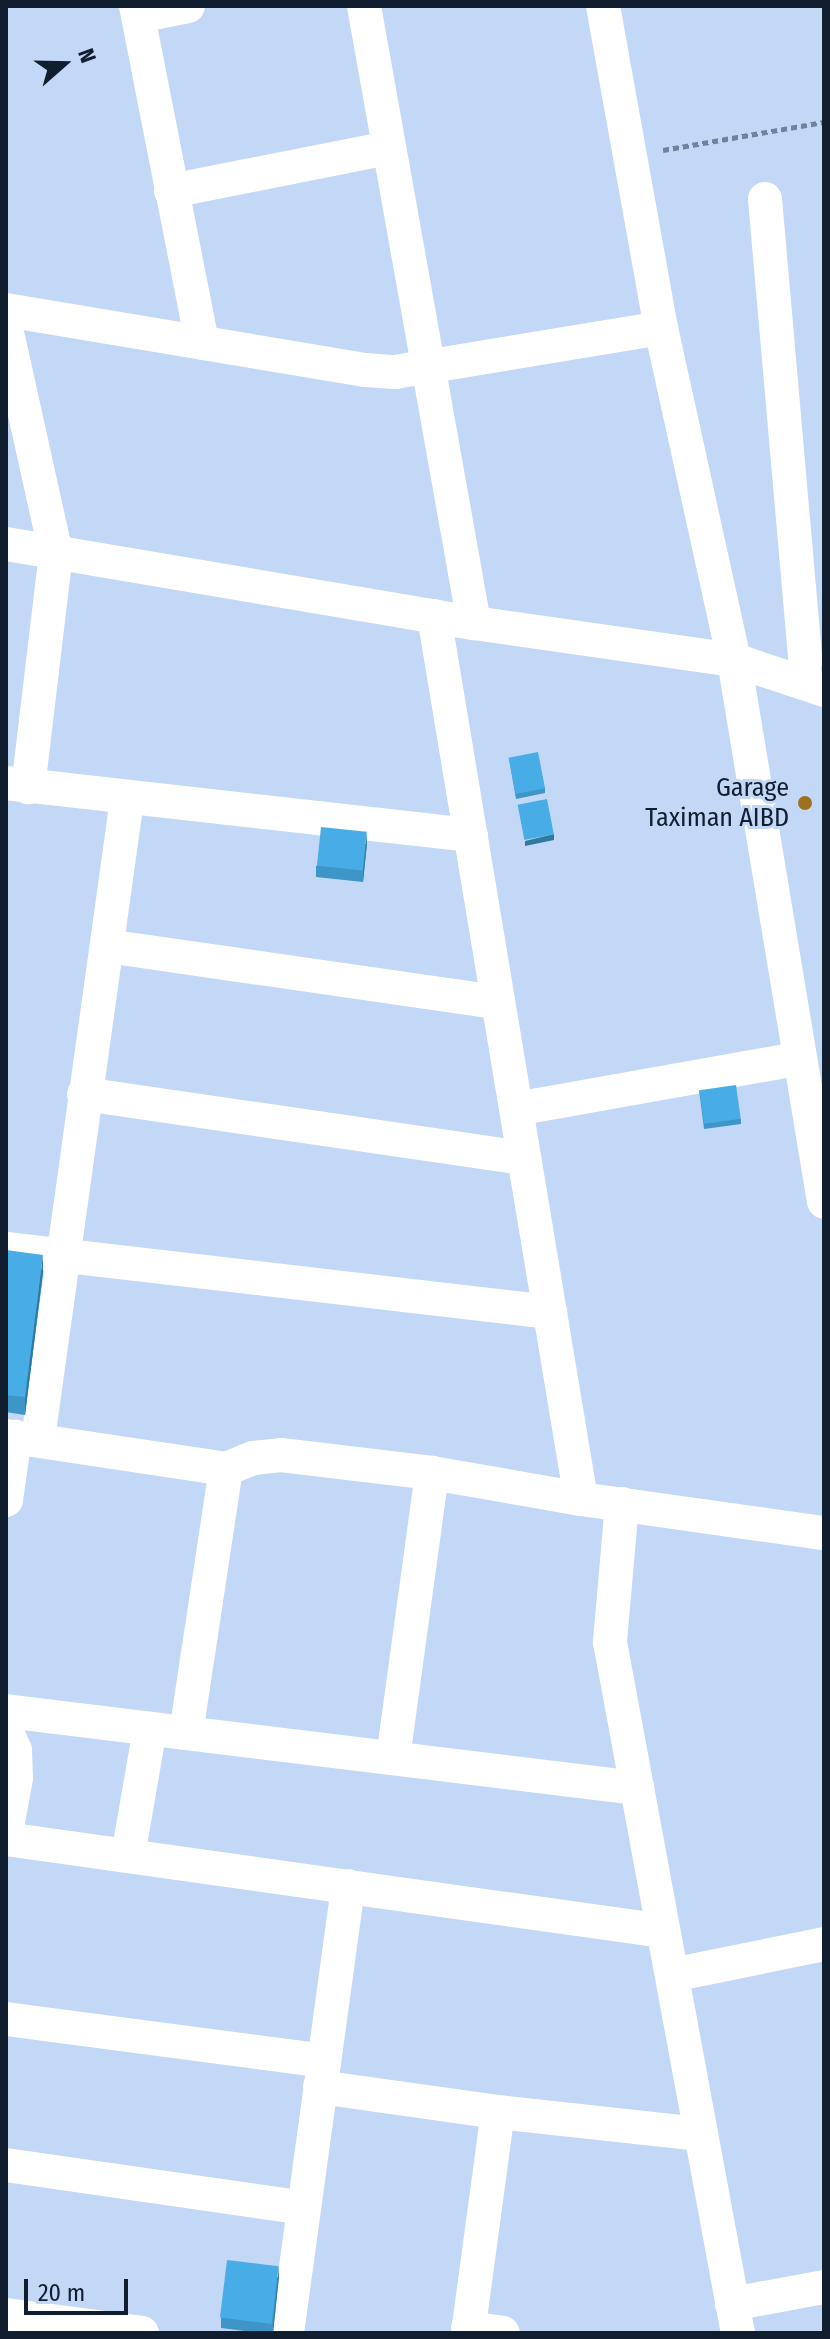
<!DOCTYPE html>
<style>
body{margin:0}
#map{position:relative;width:830px;height:2339px;overflow:hidden;background:#c3d8f7;font-family:"Fira Sans Condensed",sans-serif}
div>[style]{position:absolute}
[style*='--x']{left:calc(var(--x)*1px);top:calc(var(--y)*1px);width:calc(var(--w)*1px);rotate:calc(var(--a)*1deg)}
.path>*{height:5px;margin-top:-2.5px;transform-origin:0;background:repeating-linear-gradient(90deg,#71839c 0 6px,transparent 0 10px)}
.minor>*{height:34px;margin:-17px;padding:0 17px;transform-origin:17px;border-radius:17px;background:#fff}
.wall>*{inset:0;background:#3e95c7}
.shaded-wall>*{inset:0;background:#3279a2}
.building>*{inset:0;background:#48ade7;transform-origin:0 0}
.dots>*{width:22px;height:22px;translate:-50% -50%;box-sizing:border-box;border:4px solid #c3d8f7;border-radius:50%}
span{translate:-50% -50%;white-space:nowrap;text-align:center;line-height:1.15;-webkit-text-stroke:6px #c3d8f7;paint-order:stroke}
.poi-label{font-size:26px;color:#111e30}
.right{translate:-100% -50%;text-align:right}
.frame{position:absolute;inset:0;border:8px solid #111e30;pointer-events:none}
.north{position:absolute;left:24px;top:24px;width:80px;height:80px;-webkit-text-stroke:6px #c3d8f7;paint-order:stroke;rotate:70deg;font-size:22px;font-weight:700;line-height:32px;text-align:center;color:#111e30}
.north::after{content:'';display:block;margin:auto;width:28px;height:36px;background:#111e30;clip-path:polygon(50% 0,100% 100%,50% 72%,0 100%)}
.scale{position:absolute;left:24px;top:2279px;width:104px;height:36px;box-sizing:border-box;border:4px solid #111e30;border-top:0;padding-left:10px;font-size:24px;line-height:28px;white-space:nowrap;color:#111e30;-webkit-text-stroke:6px #c3d8f7;paint-order:stroke}
</style>
<div id="map">
<div class="path">
<div style="--x:663;--y:150;--w:163;--a:-9.9"></div>
</div>
<div class="minor">
<div style="--x:136;--y:6;--w:343;--a:78.9"></div>
<div style="--x:364;--y:6;--w:627;--a:79.89"></div>
<div style="--x:603;--y:6;--w:327;--a:79.8"></div>
<div style="--x:661;--y:328;--w:340;--a:77.6"></div>
<div style="--x:734;--y:660;--w:549;--a:80.57"></div>
<div style="--x:138;--y:16;--w:51;--a:-11.3"></div>
<div style="--x:171;--y:191;--w:222;--a:-11.2"></div>
<div style="--x:765;--y:199;--w:463;--a:85"></div>
<div style="--x:805;--y:660;--w:21;--a:95"></div>
<div style="--x:6;--y:310;--w:364;--a:9.5"></div>
<div style="--x:365;--y:370;--w:30;--a:4"></div>
<div style="--x:395;--y:372;--w:270;--a:-9.4"></div>
<div style="--x:6;--y:328;--w:230;--a:77.5"></div>
<div style="--x:56;--y:553;--w:236;--a:96.8"></div>
<div style="--x:6;--y:544;--w:475;--a:9.6"></div>
<div style="--x:474;--y:623;--w:263;--a:8.1"></div>
<div style="--x:734;--y:660;--w:95;--a:18.4"></div>
<div style="--x:434;--y:616;--w:895;--a:80.55"></div>
<div style="--x:6;--y:783;--w:468;--a:6.4"></div>
<div style="--x:107;--y:946;--w:395;--a:8.2"></div>
<div style="--x:84;--y:1094;--w:445;--a:8.3"></div>
<div style="--x:516;--y:1109;--w:286;--a:-10.1"></div>
<div style="--x:6;--y:1249;--w:548;--a:6.61"></div>
<div style="--x:6;--y:1436;--w:222;--a:8.5"></div>
<div style="--x:226;--y:1469;--w:29;--a:-22"></div>
<div style="--x:253;--y:1458;--w:28;--a:-6"></div>
<div style="--x:281;--y:1455;--w:152;--a:6.8"></div>
<div style="--x:432;--y:1473;--w:151;--a:9.9"></div>
<div style="--x:581;--y:1499;--w:245;--a:8"></div>
<div style="--x:38;--y:1439;--w:646;--a:-82.08"></div>
<div style="--x:6;--y:1500;--w:64;--a:-81.9"></div>
<div style="--x:622;--y:1504;--w:139;--a:95"></div>
<div style="--x:610;--y:1642;--w:703;--a:79.51"></div>
<div style="--x:6;--y:1711;--w:636;--a:6.96"></div>
<div style="--x:6;--y:1730;--w:22;--a:66"></div>
<div style="--x:15;--y:1750;--w:28;--a:88"></div>
<div style="--x:16;--y:1778;--w:56;--a:100.3"></div>
<div style="--x:186;--y:1733;--w:267;--a:-81.4"></div>
<div style="--x:393;--y:1758;--w:288;--a:-82.2"></div>
<div style="--x:6;--y:1839;--w:663;--a:7.97"></div>
<div style="--x:128;--y:1856;--w:129;--a:-80.2"></div>
<div style="--x:672;--y:1975;--w:155;--a:-11.5"></div>
<div style="--x:6;--y:2019;--w:321;--a:7.5"></div>
<div style="--x:320;--y:2087;--w:180;--a:8"></div>
<div style="--x:498;--y:2112;--w:204;--a:6.2"></div>
<div style="--x:6;--y:2165;--w:301;--a:8.2"></div>
<div style="--x:732;--y:2304;--w:94;--a:-10.5"></div>
<div style="--x:6;--y:2315;--w:137;--a:7.5"></div>
<div style="--x:468;--y:2328;--w:35;--a:8"></div>
<div style="--x:287;--y:2333;--w:451;--a:-82.2"></div>
<div style="--x:468;--y:2333;--w:223;--a:-82.3"></div>
</div>
<div class="wall">
<div style="clip-path:polygon(509px 758px,545px 788px,545px 793px,516px 799px)"></div>
<div style="clip-path:polygon(367px 843px,363px 882px,316px 877px,316px 866px)"></div>
<div style="clip-path:polygon(699px 1090px,741px 1119px,741px 1124px,704px 1129px)"></div>
<div style="clip-path:polygon(6px 1250px,43px 1272px,25px 1415px,6px 1412px)"></div>
<div style="clip-path:polygon(279px 2276px,273px 2333px,261px 2333px,221px 2328px,221px 2318px)"></div>
</div>
<div class="shaded-wall">
<div style="clip-path:polygon(367px 832px,367px 843px,363px 882px,363px 872px)"></div>
<div style="clip-path:polygon(554px 834px,554px 840px,525px 846px,525px 841px)"></div>
<div style="clip-path:polygon(43px 1255px,43px 1272px,25px 1415px,25px 1397px)"></div>
<div style="clip-path:polygon(279px 2266px,279px 2276px,273px 2333px,273px 2324px)"></div>
</div>
<div class="building">
<div style="left:538px;top:752px;width:37px;height:30px;rotate:79deg"></div>
<div style="left:547px;top:799px;width:36px;height:30px;rotate:79deg"></div>
<div style="left:321px;top:827px;width:46px;height:39px;rotate:6deg"></div>
<div style="left:736px;top:1085px;width:34px;height:37px;rotate:82deg"></div>
<div style="clip-path:polygon(6px 1250px,43px 1255px,25px 1397px,6px 1395px)"></div>
<div style="left:227px;top:2260px;width:52px;height:58px;rotate:7deg"></div>
</div>
<div class="dots">
<div style="left:805px;top:803px;background:#9d7121"></div>
</div>
<div class="poi-label">
<span class="right" style="left:789px;top:803px">Garage<br>Taximan AIBD</span>
</div>
<div class="frame"></div>
<div class="north">N</div>
<div class="scale">20 m</div>
</div>
